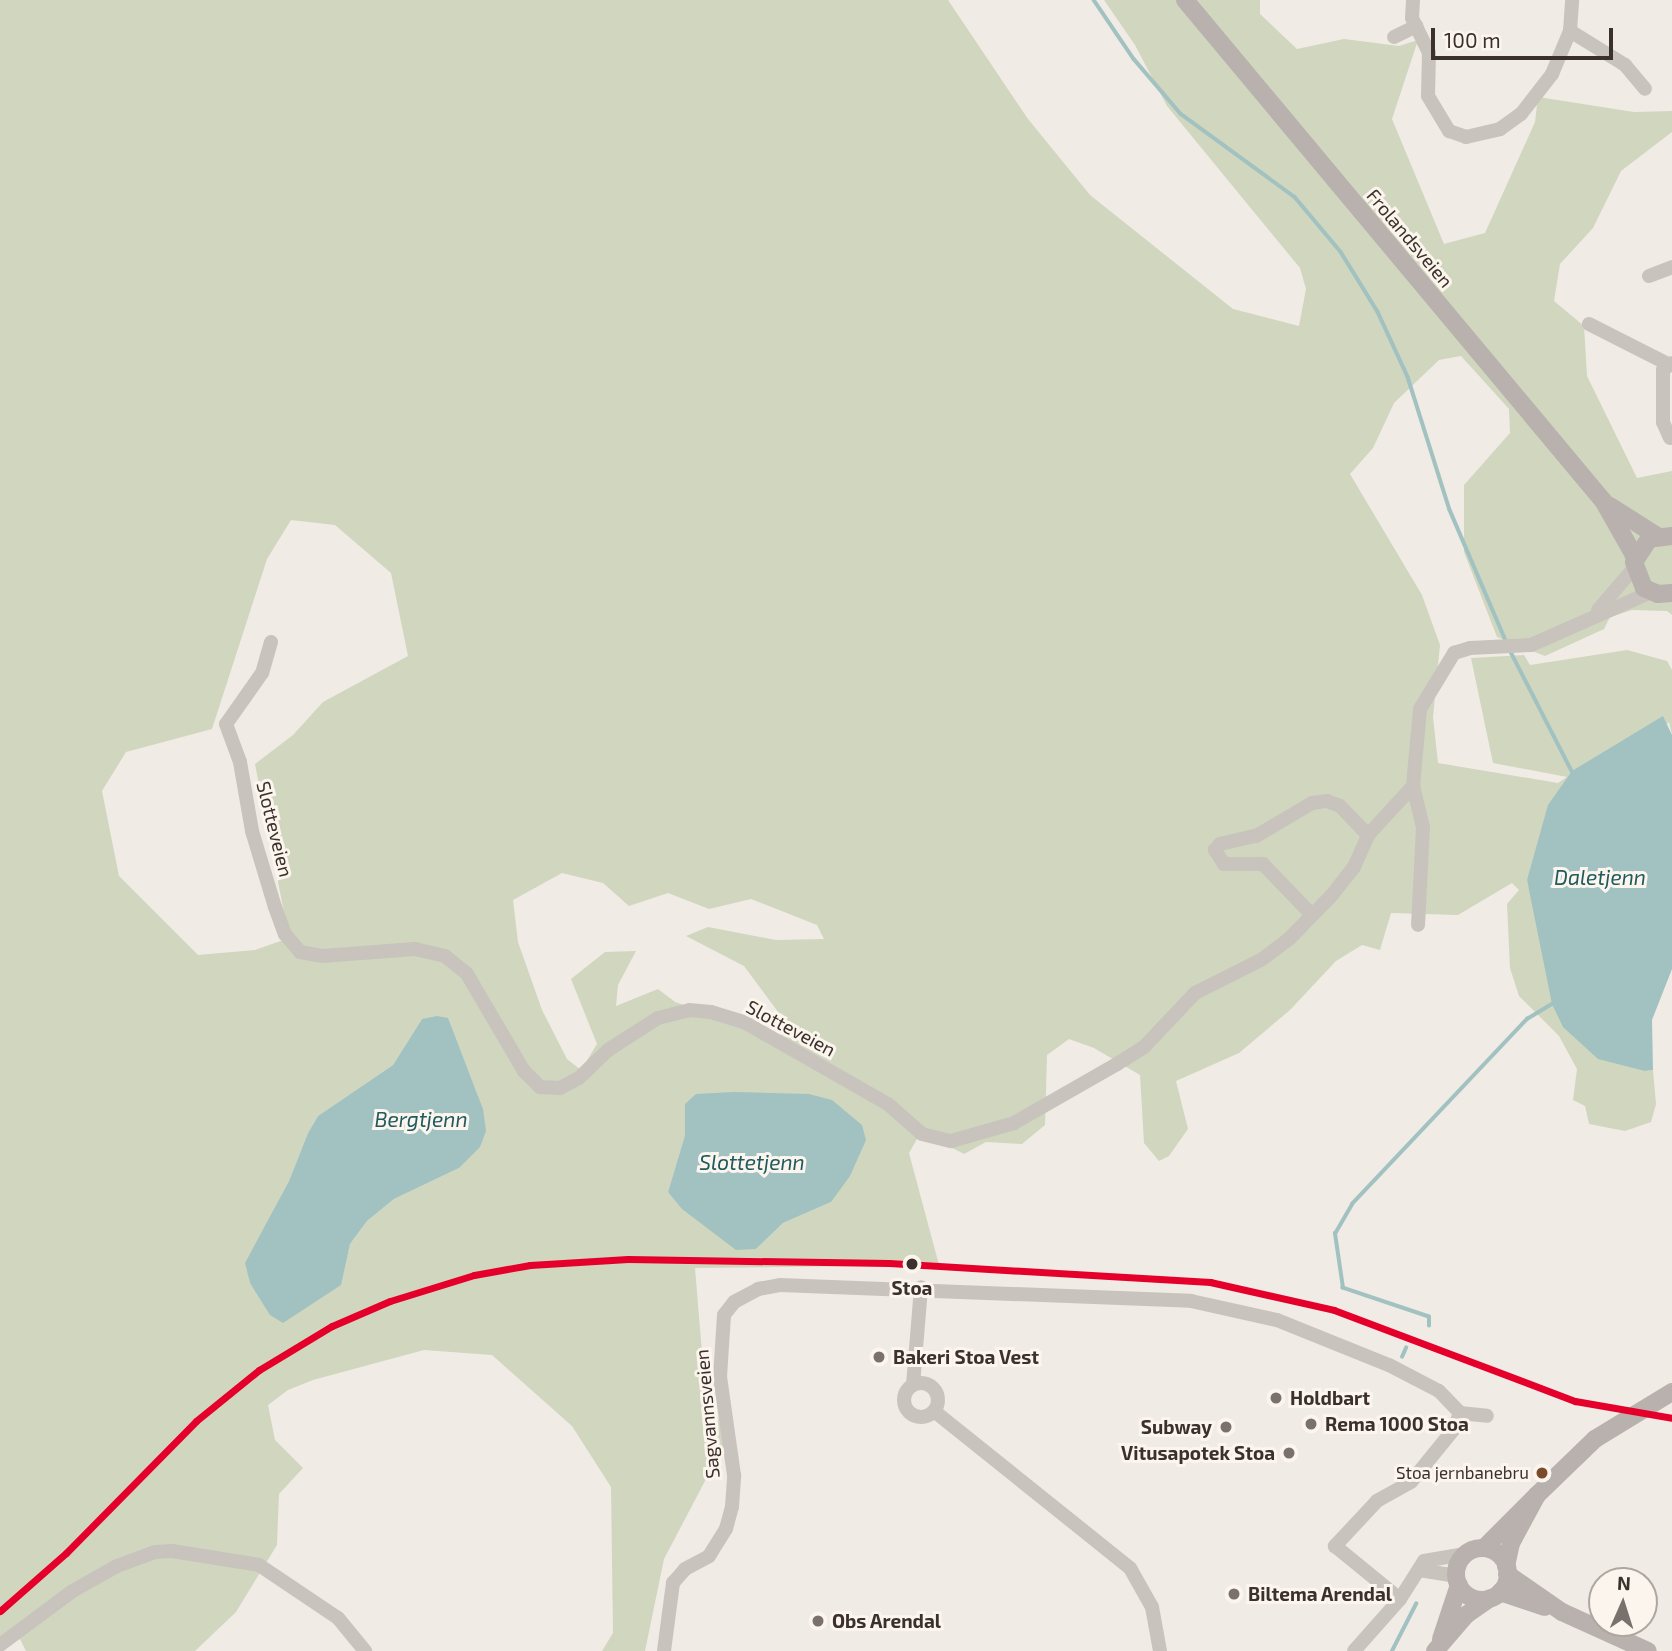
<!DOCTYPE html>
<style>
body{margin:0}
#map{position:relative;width:1672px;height:1651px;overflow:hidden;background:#f0ebe5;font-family:"Exo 2",sans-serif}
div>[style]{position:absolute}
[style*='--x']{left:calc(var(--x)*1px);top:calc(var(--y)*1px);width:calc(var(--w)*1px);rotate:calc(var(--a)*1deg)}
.green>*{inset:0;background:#d1d6bf}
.water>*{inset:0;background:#a1c2c1}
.stream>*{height:3.5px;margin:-1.75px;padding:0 1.75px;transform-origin:1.75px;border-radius:1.75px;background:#a1c2c1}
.minor>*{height:14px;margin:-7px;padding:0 7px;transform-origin:7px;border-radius:7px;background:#c9c3be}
.minor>.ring{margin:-7px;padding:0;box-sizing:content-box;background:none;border:14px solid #c9c3be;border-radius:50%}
.major>*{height:18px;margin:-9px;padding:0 9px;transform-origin:9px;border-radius:9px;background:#b8b1ad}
.major>.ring{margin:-9px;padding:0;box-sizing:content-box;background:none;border:18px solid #b8b1ad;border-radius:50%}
.rail-1>*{height:7px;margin:-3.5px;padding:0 3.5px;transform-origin:3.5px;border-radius:3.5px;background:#e4002b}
.dots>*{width:19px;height:19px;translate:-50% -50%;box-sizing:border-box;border:4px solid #fbf5ee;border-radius:50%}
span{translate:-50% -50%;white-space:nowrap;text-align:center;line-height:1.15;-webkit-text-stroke:6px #fbf5ee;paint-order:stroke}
.bus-label{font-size:17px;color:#3b302b}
.right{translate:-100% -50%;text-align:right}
.street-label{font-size:19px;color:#3b302b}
.stop-label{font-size:19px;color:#3b302b;font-weight:700}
.poi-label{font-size:19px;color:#3b302b;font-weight:700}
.left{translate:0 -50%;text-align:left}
.water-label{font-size:21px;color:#1f5a5e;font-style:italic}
.north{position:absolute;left:1588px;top:1567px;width:70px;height:70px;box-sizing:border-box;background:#fbf5ee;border:2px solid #aea6a0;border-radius:50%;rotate:3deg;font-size:19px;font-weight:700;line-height:28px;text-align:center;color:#3b302b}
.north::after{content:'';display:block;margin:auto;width:24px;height:32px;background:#7a716c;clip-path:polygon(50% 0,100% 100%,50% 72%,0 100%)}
.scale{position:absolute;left:1431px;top:28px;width:182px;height:32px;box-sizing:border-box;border:4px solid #3b302b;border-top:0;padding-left:9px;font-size:21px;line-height:24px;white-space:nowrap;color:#3b302b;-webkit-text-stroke:5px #fbf5ee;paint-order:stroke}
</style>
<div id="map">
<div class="green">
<div style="clip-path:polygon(evenodd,0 0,948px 0,1028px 119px,1090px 195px,1233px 309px,1299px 326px,1306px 289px,1300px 268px,1167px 106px,1135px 45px,1104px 0,1260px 0,1260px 14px,1297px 49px,1344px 39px,1399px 46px,1418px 40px,1392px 119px,1444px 244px,1485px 233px,1535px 122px,1538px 97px,1634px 112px,1672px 111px,1672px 132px,1621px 171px,1593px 228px,1560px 264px,1554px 301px,1584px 326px,1587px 376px,1637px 478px,1672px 471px,1672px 615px,1667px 611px,1632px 610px,1610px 617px,1604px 629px,1545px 656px,1497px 637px,1464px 552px,1464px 485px,1510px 433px,1509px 409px,1461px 356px,1439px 360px,1394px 403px,1373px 448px,1350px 474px,1422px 595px,1440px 645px,1433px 717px,1438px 763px,1558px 783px,1567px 777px,1493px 763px,1471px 658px,1524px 655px,1530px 665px,1627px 650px,1667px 661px,1672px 670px,1672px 735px,1669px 722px,1527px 880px,1540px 935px,1645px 1071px,1653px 1070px,1656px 1104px,1651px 1122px,1625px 1131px,1589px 1124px,1585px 1106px,1573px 1100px,1577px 1069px,1559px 1036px,1519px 996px,1510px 968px,1507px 904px,1519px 890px,1512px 883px,1458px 915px,1391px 913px,1380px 950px,1362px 945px,1336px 961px,1290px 1010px,1239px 1053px,1176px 1081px,1188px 1129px,1169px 1156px,1159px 1161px,1144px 1143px,1140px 1075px,1094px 1048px,1069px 1039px,1047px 1055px,1045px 1125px,1022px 1144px,986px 1142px,964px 1154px,921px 1132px,909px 1153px,939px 1265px,695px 1268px,704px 1377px,726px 1441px,664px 1559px,645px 1651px,602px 1651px,613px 1633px,611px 1487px,572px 1426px,492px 1355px,424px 1350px,313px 1380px,288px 1390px,268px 1405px,275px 1440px,303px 1468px,279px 1494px,277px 1545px,236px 1612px,195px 1651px,26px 1651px,20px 1639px,0 1647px,0 0,291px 520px,335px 525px,391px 573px,408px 656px,323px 702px,293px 735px,255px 764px,289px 938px,255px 950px,198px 955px,119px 876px,102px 791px,126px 752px,212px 729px,267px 559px,291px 520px,0 0,562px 873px,603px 883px,629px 906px,668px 893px,709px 909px,751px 899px,817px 925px,824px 939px,776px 940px,708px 927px,686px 936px,744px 966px,787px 1024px,780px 1038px,675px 1002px,658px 989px,616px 1006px,618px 985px,636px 951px,605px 952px,571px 979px,597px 1044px,581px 1070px,567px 1059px,542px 1010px,518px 942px,513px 900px,562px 873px,0 0,447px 1018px,478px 1096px,459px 1168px,394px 1199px,367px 1221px,350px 1244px,340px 1285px,283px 1322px,250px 1283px,246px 1263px,289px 1181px,308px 1133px,318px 1116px,393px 1065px,422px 1019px,447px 1018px,0 0,685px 1135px,831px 1202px,783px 1223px,756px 1249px,668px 1192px,685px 1135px)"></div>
</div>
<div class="water">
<div style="clip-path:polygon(1663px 716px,1672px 735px,1672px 969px,1652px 1020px,1653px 1070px,1645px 1071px,1598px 1059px,1563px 1027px,1552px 1004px,1527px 880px,1548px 805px,1572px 771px)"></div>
<div style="clip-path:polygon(437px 1016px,448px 1018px,483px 1109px,486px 1131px,480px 1147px,459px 1168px,394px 1199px,367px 1221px,350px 1244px,341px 1285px,283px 1323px,270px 1315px,250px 1283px,245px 1263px,289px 1181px,308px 1133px,318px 1116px,393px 1065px,422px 1019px)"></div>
<div style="clip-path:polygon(734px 1092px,809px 1094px,832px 1100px,862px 1125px,866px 1140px,850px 1176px,831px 1202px,783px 1223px,756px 1249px,736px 1250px,682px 1209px,668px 1192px,685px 1135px,685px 1104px,696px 1094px)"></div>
</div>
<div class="stream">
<div style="--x:1094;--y:0;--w:71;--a:55.9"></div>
<div style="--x:1134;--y:59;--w:72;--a:49.5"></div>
<div style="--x:1181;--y:114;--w:141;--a:36.1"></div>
<div style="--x:1295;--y:197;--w:72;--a:50.1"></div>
<div style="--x:1341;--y:252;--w:70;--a:58.3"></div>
<div style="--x:1378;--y:312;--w:72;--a:65.2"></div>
<div style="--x:1408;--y:377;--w:139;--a:72.5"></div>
<div style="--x:1450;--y:510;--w:145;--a:66.8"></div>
<div style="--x:1510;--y:650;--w:136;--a:62.9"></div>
<div style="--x:1429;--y:1326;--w:9;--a:-90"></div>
<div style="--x:1429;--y:1317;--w:91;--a:-161.4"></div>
<div style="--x:1343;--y:1288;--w:55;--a:-98.4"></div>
<div style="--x:1335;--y:1234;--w:34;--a:-60"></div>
<div style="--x:1352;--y:1204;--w:255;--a:-46.6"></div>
<div style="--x:1527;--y:1019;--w:29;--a:-31"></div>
<div style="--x:1402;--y:1357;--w:10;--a:-66"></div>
<div style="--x:1392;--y:1651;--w:53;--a:-62.9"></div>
</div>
<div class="minor">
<div style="--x:1413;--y:0;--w:18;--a:93"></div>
<div style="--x:1412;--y:18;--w:39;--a:64"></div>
<div style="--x:1429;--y:53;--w:43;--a:91.3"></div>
<div style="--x:1428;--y:96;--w:41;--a:59"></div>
<div style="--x:1449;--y:131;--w:18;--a:19"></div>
<div style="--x:1466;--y:137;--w:35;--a:-13"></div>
<div style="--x:1500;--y:129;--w:26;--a:-36"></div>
<div style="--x:1521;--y:114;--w:51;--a:-52.2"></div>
<div style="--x:1552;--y:74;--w:47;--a:-67.3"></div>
<div style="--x:1570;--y:31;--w:31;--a:-86"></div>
<div style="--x:1570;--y:31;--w:65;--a:31.7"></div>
<div style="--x:1625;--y:65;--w:31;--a:50"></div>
<div style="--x:1394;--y:37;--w:25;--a:-26"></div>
<div style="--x:1649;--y:276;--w:25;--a:-21"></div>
<div style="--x:1589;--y:324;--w:89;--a:26.9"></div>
<div style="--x:1670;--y:438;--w:17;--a:-114"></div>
<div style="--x:1663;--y:422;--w:52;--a:-90"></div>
<div style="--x:1663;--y:370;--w:11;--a:-38"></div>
<div style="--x:1598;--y:610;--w:55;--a:-49.4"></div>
<div style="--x:271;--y:642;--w:32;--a:106"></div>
<div style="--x:262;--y:673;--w:62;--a:125.2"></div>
<div style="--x:226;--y:724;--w:40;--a:69.8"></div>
<div style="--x:240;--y:762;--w:70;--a:80.1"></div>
<div style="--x:252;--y:831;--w:79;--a:73.2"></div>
<div style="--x:275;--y:907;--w:29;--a:70"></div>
<div style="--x:285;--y:934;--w:23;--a:50"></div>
<div style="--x:300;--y:952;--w:22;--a:10"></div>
<div style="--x:322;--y:956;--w:93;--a:-4.3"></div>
<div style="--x:415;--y:949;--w:31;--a:13"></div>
<div style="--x:445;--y:956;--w:28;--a:39"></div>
<div style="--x:467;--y:974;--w:113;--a:59.6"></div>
<div style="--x:524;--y:1071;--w:23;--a:45"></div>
<div style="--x:540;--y:1087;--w:20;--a:3"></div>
<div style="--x:560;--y:1088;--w:21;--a:-28"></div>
<div style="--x:579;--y:1078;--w:40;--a:-44"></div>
<div style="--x:608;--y:1050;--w:59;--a:-32.6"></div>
<div style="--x:658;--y:1018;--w:32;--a:-14"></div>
<div style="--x:689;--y:1010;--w:22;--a:5"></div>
<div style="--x:711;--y:1012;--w:34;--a:17"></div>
<div style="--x:744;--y:1022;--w:166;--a:29.7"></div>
<div style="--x:888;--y:1104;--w:45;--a:41.4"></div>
<div style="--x:922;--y:1134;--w:30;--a:14"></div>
<div style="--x:951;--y:1141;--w:66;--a:-15.9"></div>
<div style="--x:1014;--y:1123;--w:119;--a:-29.8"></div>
<div style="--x:1117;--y:1064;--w:32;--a:-32"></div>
<div style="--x:1144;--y:1047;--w:74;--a:-46.6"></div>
<div style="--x:1195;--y:993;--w:74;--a:-26.6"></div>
<div style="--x:1261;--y:960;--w:36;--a:-37"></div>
<div style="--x:1290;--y:938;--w:60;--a:-45.7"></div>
<div style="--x:1332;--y:895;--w:36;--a:-52"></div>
<div style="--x:1354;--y:867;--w:35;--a:-66"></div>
<div style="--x:1368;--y:835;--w:67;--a:-47.4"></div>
<div style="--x:1413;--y:786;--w:77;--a:-84.8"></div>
<div style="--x:1420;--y:709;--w:66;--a:-58.7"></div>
<div style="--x:1454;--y:653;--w:17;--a:-17"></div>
<div style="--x:1470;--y:648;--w:61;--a:-2.8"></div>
<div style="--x:1531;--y:645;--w:131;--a:-23.8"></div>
<div style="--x:1413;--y:786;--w:42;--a:76.3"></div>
<div style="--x:1423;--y:827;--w:98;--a:92.9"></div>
<div style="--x:1312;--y:915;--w:71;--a:-133.9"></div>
<div style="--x:1263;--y:864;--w:39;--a:180"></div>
<div style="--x:1224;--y:864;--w:17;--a:-123"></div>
<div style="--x:1215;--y:850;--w:8;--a:-50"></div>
<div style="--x:1220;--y:844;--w:37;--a:-13"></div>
<div style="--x:1256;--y:836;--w:65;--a:-30.5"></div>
<div style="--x:1312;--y:803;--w:15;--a:-8"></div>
<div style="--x:1327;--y:801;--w:14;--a:21"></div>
<div style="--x:1340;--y:806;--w:40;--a:46"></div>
<div class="ring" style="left:904px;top:1383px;width:20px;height:20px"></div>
<div style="--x:913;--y:1385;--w:98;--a:-85.3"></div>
<div style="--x:934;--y:1411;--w:251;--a:38.7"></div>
<div style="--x:1130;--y:1568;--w:45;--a:60.6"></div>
<div style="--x:1152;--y:1607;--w:45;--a:79.7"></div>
<div style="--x:1460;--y:1413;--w:27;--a:6"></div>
<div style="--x:1419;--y:1570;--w:37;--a:9"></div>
<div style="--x:0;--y:1645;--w:89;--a:-36.7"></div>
<div style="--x:71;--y:1592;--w:53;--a:-29.5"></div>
<div style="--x:117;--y:1566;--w:40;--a:-20.2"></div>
<div style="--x:155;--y:1552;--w:17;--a:-3"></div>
<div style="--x:172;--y:1551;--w:88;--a:9.1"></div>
<div style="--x:259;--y:1565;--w:95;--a:33.9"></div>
<div style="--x:338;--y:1618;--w:43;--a:50.7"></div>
<div style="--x:664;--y:1651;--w:69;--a:-82.5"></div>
<div style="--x:673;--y:1583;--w:18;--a:-49"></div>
<div style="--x:685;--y:1569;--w:27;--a:-28"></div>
<div style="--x:709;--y:1556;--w:32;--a:-58"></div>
<div style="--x:726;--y:1529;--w:23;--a:-75"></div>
<div style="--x:732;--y:1507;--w:32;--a:-86"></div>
<div style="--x:734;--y:1475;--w:99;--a:-98.1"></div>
<div style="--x:720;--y:1377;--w:62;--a:-86.3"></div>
<div style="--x:724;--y:1315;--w:16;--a:-52"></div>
<div style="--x:734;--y:1302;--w:27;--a:-28"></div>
<div style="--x:758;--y:1289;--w:22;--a:-10"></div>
<div style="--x:780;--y:1285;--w:411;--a:2.2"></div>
<div style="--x:1191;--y:1301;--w:88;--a:12.5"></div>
<div style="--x:1277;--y:1320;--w:121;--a:21.9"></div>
<div style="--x:1389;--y:1365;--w:56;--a:27.5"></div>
<div style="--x:1439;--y:1391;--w:30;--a:46"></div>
<div style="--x:1460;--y:1413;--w:17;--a:111"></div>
<div style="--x:1454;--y:1429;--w:68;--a:129.1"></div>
<div style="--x:1411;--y:1482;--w:39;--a:151"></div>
<div style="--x:1377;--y:1501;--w:62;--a:133"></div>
<div style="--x:1335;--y:1546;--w:84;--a:39.2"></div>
<div style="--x:1354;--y:1651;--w:69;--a:-48.5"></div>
<div style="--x:1400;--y:1599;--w:45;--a:-57.7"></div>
<div style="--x:1424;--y:1561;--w:42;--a:-9.7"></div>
</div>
<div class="major">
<div style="--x:1185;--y:0;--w:654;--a:50.15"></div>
<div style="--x:1604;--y:502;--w:63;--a:60.6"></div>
<div style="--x:1610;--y:506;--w:56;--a:32.6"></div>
<div style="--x:1672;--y:536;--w:23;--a:173"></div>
<div style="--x:1649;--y:539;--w:27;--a:123"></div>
<div style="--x:1634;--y:562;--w:28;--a:69"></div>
<div style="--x:1644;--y:588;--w:15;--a:23"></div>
<div style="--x:1658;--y:594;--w:14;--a:-4"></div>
<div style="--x:1537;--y:1495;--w:81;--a:-44"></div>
<div style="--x:1595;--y:1439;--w:90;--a:-31.4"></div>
<div style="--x:1484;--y:1548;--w:75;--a:-45"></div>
<div style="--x:1537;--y:1495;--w:55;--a:118.4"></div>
<div style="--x:1511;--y:1543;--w:24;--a:102"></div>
<div class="ring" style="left:1456px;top:1548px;width:34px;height:34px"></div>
<div style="--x:1507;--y:1574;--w:67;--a:34.6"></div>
<div style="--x:1562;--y:1612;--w:94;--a:24.4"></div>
<div style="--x:1500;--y:1592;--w:47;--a:18.4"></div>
<div style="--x:1441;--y:1639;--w:57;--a:-71.6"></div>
<div style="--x:1435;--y:1651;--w:48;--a:-49.3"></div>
<div style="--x:1466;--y:1615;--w:29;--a:-35"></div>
</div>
<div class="rail-1">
<div style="--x:0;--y:1611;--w:88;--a:-41.3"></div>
<div style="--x:66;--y:1553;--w:185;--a:-45.4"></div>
<div style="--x:196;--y:1421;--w:81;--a:-39"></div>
<div style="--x:259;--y:1370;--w:85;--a:-31.1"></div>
<div style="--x:332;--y:1326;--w:63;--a:-23.3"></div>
<div style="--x:390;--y:1301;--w:88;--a:-17.2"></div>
<div style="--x:474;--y:1275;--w:57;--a:-10.1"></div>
<div style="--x:530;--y:1265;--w:98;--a:-3.5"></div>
<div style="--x:628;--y:1259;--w:261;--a:0.9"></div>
<div style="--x:889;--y:1263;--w:322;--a:3.4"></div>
<div style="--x:1210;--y:1282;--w:127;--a:12.7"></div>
<div style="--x:1334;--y:1310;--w:258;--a:20.7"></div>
<div style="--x:1575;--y:1401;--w:98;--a:9.9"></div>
</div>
<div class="dots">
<div style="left:912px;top:1264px;background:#3b302b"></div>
<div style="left:879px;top:1357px;background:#7a716c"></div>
<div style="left:1276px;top:1398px;background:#7a716c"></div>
<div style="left:1311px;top:1424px;background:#7a716c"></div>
<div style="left:1226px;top:1427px;background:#7a716c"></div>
<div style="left:1289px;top:1453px;background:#7a716c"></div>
<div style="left:1542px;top:1473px;background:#7a4b2a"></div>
<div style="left:1234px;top:1594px;background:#7a716c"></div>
<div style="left:818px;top:1621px;background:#7a716c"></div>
</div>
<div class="bus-label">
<span class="right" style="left:1529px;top:1473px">Stoa jernbanebru</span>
</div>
<div class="street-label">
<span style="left:1410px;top:238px;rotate:50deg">Frolandsveien</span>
<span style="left:275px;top:829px;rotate:76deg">Slotteveien</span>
<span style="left:791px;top:1028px;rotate:28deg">Slotteveien</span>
<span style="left:707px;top:1414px;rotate:-95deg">Sagvannsveien</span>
</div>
<div class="stop-label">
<span style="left:912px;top:1288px">Stoa</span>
</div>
<div class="poi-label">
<span class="left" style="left:893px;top:1357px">Bakeri Stoa Vest</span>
<span class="left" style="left:1290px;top:1398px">Holdbart</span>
<span class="left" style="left:1325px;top:1424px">Rema 1000 Stoa</span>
<span class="right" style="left:1212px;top:1427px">Subway</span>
<span class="right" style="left:1275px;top:1453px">Vitusapotek Stoa</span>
<span class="left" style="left:1248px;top:1594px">Biltema Arendal</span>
<span class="left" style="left:832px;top:1621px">Obs Arendal</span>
</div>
<div class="water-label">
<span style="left:1600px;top:877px">Daletjenn</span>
<span style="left:421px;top:1119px">Bergtjenn</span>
<span style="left:752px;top:1162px">Slottetjenn</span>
</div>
<div class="north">N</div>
<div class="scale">100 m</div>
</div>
